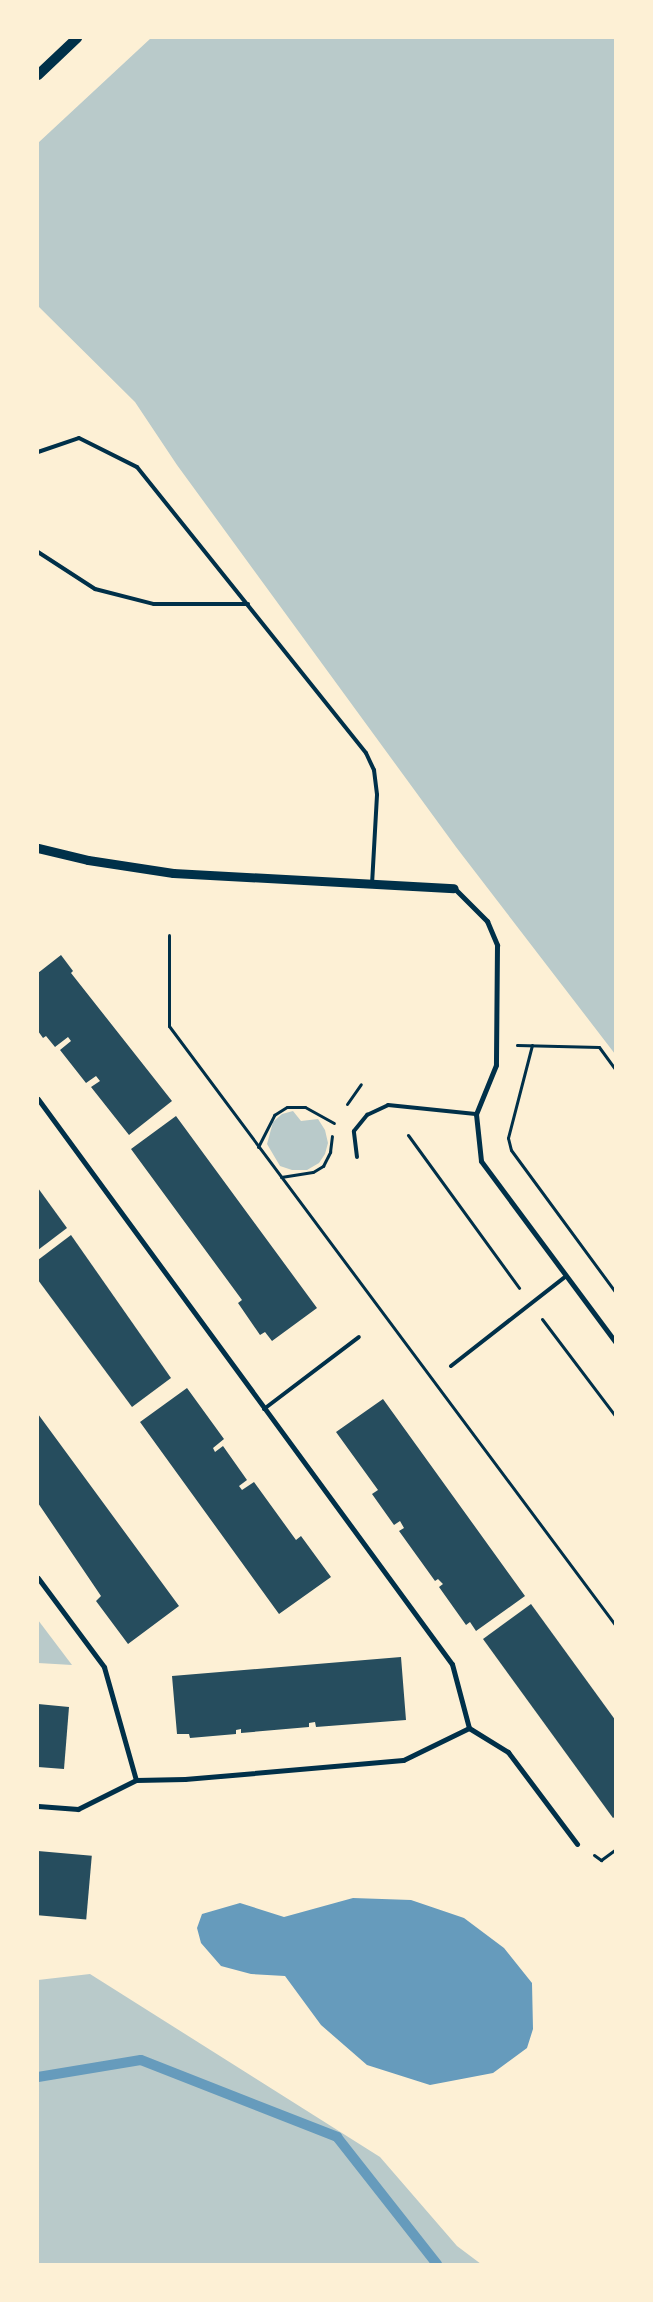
<!DOCTYPE html>
<style>
body{margin:0}
#map{position:relative;width:653px;height:2302px;overflow:hidden;background:#fdf0d5;font-family:"IBM Plex Sans",sans-serif}
div>[style]{position:absolute}
[style*='--x']{left:calc(var(--x)*1px);top:calc(var(--y)*1px);width:calc(var(--w)*1px);rotate:calc(var(--a)*1deg)}
.green>*{inset:0;background:#b9caca}
.water>*{inset:0;background:#669bbc}
.stream>*{height:10px;margin:-5px;padding:0 5px;transform-origin:5px;border-radius:5px;background:#669bbc}
.building>*{inset:0;background:#264d5e;transform-origin:0 0}
.path>*{height:3px;margin:-1.5px;padding:0 1.5px;transform-origin:1.5px;border-radius:1.5px;background:#003049}
.service>*{height:4px;margin:-2px;padding:0 2px;transform-origin:2px;border-radius:2px;background:#003049}
.minor>*{height:5px;margin:-2.5px;padding:0 2.5px;transform-origin:2.5px;border-radius:2.5px;background:#003049}
.tertiary>*{height:9px;margin:-4.5px;padding:0 4.5px;transform-origin:4.5px;border-radius:4.5px;background:#003049}
.secondary>*{height:10px;margin:-5px;padding:0 5px;transform-origin:5px;border-radius:5px;background:#003049}
span{translate:-50% -50%;white-space:nowrap;text-align:center;line-height:1.15;-webkit-text-stroke:4px #fdf0d5;paint-order:stroke}
.frame{position:absolute;inset:0;border:39px solid #fdf0d5;pointer-events:none}
</style>
<div id="map">
<div class="green">
<div style="clip-path:polygon(151px 38px,615px 38px,615px 1054px,456px 847px,177px 465px,135px 402px,38px 306px,38px 143px)"></div>
<div style="clip-path:polygon(293px 1111px,301px 1121px,318px 1119px,325px 1130px,328px 1143px,325px 1154px,319px 1163px,307px 1170px,292px 1170px,280px 1166px,267px 1144px,273px 1122px,282px 1114px)"></div>
<div style="clip-path:polygon(38px 1620px,72px 1665px,38px 1663px)"></div>
<div style="clip-path:polygon(90px 1974px,380px 2157px,457px 2246px,481px 2264px,38px 2264px,38px 1980px)"></div>
</div>
<div class="water">
<div style="clip-path:polygon(353px 1898px,411px 1900px,464px 1918px,504px 1948px,532px 1983px,533px 2029px,527px 2048px,493px 2073px,430px 2085px,367px 2065px,321px 2025px,285px 1976px,251px 1974px,221px 1966px,201px 1943px,197px 1928px,202px 1914px,240px 1903px,284px 1917px)"></div>
</div>
<div class="stream">
<div style="--x:38;--y:2077;--w:104;--a:-9.4"></div>
<div style="--x:141;--y:2060;--w:211;--a:21.4"></div>
<div style="--x:337;--y:2137;--w:162;--a:51.8"></div>
</div>
<div class="building">
<div style="clip-path:polygon(61px 955px,73px 971px,71px 973px,172px 1101px,129px 1135px,91px 1087px,100px 1081px,96px 1076px,86px 1083px,60px 1050px,71px 1041px,68px 1037px,55px 1047px,46px 1036px,43px 1038px,38px 1031px,38px 973px)"></div>
<div style="clip-path:polygon(176px 1116px,317px 1308px,272px 1341px,265px 1332px,260px 1335px,238px 1303px,242px 1300px,131px 1149px)"></div>
<div style="clip-path:polygon(38px 1188px,67px 1228px,38px 1250px)"></div>
<div style="clip-path:polygon(71px 1235px,171px 1378px,132px 1407px,38px 1280px,38px 1260px)"></div>
<div style="clip-path:polygon(187px 1388px,224px 1439px,213px 1448px,215px 1452px,223px 1446px,247px 1480px,239px 1486px,242px 1490px,254px 1482px,296px 1540px,301px 1536px,331px 1577px,279px 1614px,140px 1422px)"></div>
<div style="clip-path:polygon(383px 1399px,525px 1596px,476px 1631px,470px 1622px,466px 1625px,439px 1587px,443px 1584px,438px 1579px,435px 1581px,399px 1531px,404px 1528px,400px 1521px,394px 1525px,372px 1494px,378px 1490px,336px 1432px)"></div>
<div style="clip-path:polygon(38px 1414px,179px 1606px,128px 1644px,96px 1601px,101px 1596px,38px 1503px)"></div>
<div style="clip-path:polygon(531px 1604px,616px 1721px,616px 1816px,613px 1818px,483px 1639px)"></div>
<div style="clip-path:polygon(401px 1657px,406px 1720px,316px 1727px,315px 1722px,309px 1723px,309px 1727px,241px 1733px,241px 1729px,236px 1730px,236px 1734px,190px 1738px,189px 1734px,177px 1734px,172px 1676px)"></div>
<div style="clip-path:polygon(38px 1704px,69px 1707px,64px 1769px,38px 1767px)"></div>
<div style="left:38px;top:1851px;width:54px;height:64px;rotate:5deg"></div>
</div>
<div class="path">
<div style="--x:169;--y:935;--w:91;--a:90"></div>
<div style="--x:169;--y:1026;--w:748;--a:53.31"></div>
<div style="--x:517;--y:1045;--w:82;--a:1.4"></div>
<div style="--x:599;--y:1047;--w:29;--a:54"></div>
<div style="--x:532;--y:1045;--w:96;--a:104.5"></div>
<div style="--x:508;--y:1138;--w:12;--a:76"></div>
<div style="--x:511;--y:1150;--w:177;--a:53.7"></div>
<div style="--x:347;--y:1104;--w:24;--a:-55"></div>
<div style="--x:408;--y:1135;--w:189;--a:54"></div>
<div style="--x:258;--y:1147;--w:36;--a:-63"></div>
<div style="--x:274;--y:1115;--w:15;--a:-32"></div>
<div style="--x:287;--y:1107;--w:18;--a:0"></div>
<div style="--x:305;--y:1107;--w:33;--a:29"></div>
<div style="--x:281;--y:1177;--w:32;--a:-9"></div>
<div style="--x:313;--y:1172;--w:12;--a:-31"></div>
<div style="--x:323;--y:1166;--w:16;--a:-63"></div>
<div style="--x:330;--y:1152;--w:16;--a:-83"></div>
<div style="--x:542;--y:1319;--w:123;--a:52.9"></div>
<div style="--x:594;--y:1855;--w:9;--a:36"></div>
<div style="--x:601;--y:1860;--w:19;--a:-36"></div>
</div>
<div class="service">
<div style="--x:38;--y:452;--w:43;--a:-18.9"></div>
<div style="--x:79;--y:438;--w:65;--a:26.6"></div>
<div style="--x:137;--y:467;--w:366;--a:51.3"></div>
<div style="--x:366;--y:753;--w:19;--a:65"></div>
<div style="--x:374;--y:770;--w:25;--a:83"></div>
<div style="--x:377;--y:795;--w:89;--a:93.2"></div>
<div style="--x:38;--y:552;--w:68;--a:33"></div>
<div style="--x:95;--y:589;--w:61;--a:14.3"></div>
<div style="--x:154;--y:604;--w:94;--a:0"></div>
<div style="--x:357;--y:1157;--w:26;--a:-97"></div>
<div style="--x:354;--y:1131;--w:21;--a:-51"></div>
<div style="--x:367;--y:1115;--w:23;--a:-25"></div>
<div style="--x:388;--y:1105;--w:88;--a:5.8"></div>
<div style="--x:451;--y:1366;--w:146;--a:-38"></div>
<div style="--x:264;--y:1409;--w:119;--a:-37.2"></div>
</div>
<div class="minor">
<div style="--x:454;--y:888;--w:47;--a:45"></div>
<div style="--x:487;--y:921;--w:26;--a:67"></div>
<div style="--x:497;--y:945;--w:120;--a:90.5"></div>
<div style="--x:496;--y:1065;--w:53;--a:112.2"></div>
<div style="--x:476;--y:1114;--w:47;--a:83.9"></div>
<div style="--x:481;--y:1161;--w:227;--a:53.4"></div>
<div style="--x:38;--y:1099;--w:700;--a:53.77"></div>
<div style="--x:452;--y:1664;--w:66;--a:75.1"></div>
<div style="--x:469;--y:1728;--w:73;--a:154.1"></div>
<div style="--x:403;--y:1760;--w:219;--a:175"></div>
<div style="--x:185;--y:1779;--w:49;--a:178.8"></div>
<div style="--x:136;--y:1780;--w:65;--a:153.4"></div>
<div style="--x:78;--y:1809;--w:40;--a:-175.7"></div>
<div style="--x:38;--y:1578;--w:111;--a:53.4"></div>
<div style="--x:104;--y:1667;--w:117;--a:74.2"></div>
<div style="--x:469;--y:1728;--w:46;--a:31.6"></div>
<div style="--x:508;--y:1752;--w:115;--a:53.1"></div>
</div>
<div class="tertiary">
<div style="--x:38;--y:848;--w:51;--a:13.5"></div>
<div style="--x:88;--y:860;--w:86;--a:8.7"></div>
<div style="--x:173;--y:873;--w:281;--a:3.1"></div>
</div>
<div class="secondary">
<div style="--x:38;--y:75;--w:54;--a:-43.5"></div>
</div>
<div class="frame"></div>
</div>
